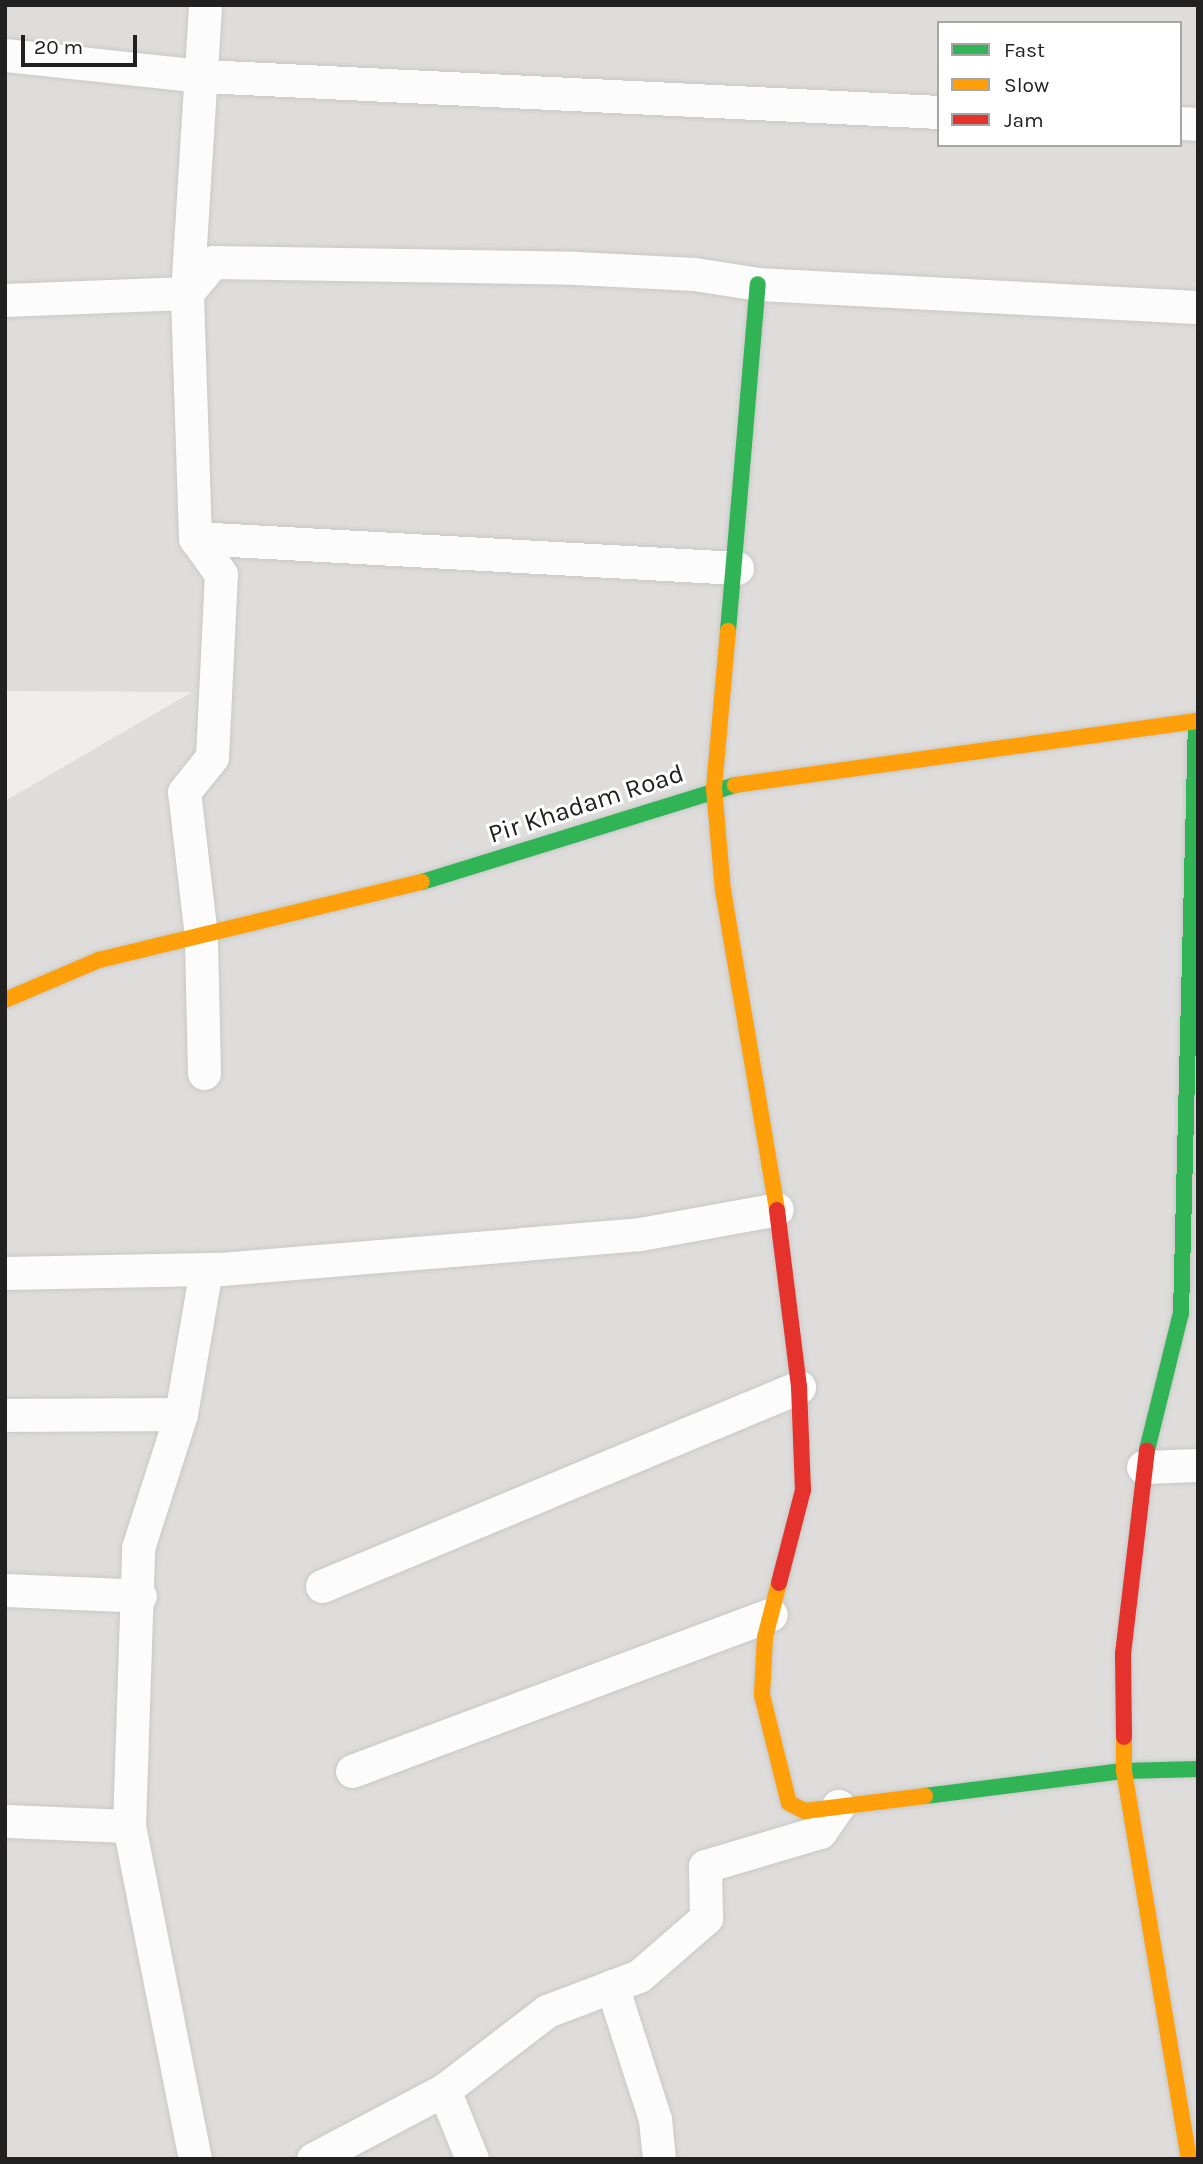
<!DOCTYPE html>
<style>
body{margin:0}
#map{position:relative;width:1203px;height:2164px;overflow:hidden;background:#efeeea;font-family:Karla,sans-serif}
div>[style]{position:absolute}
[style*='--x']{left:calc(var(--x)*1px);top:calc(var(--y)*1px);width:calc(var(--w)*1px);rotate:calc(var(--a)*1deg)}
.residential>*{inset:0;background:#dedddb}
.roads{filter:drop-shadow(0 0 2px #c8c8c6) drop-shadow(0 0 2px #c8c8c6)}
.street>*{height:33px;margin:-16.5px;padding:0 16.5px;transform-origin:16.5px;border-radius:16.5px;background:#fdfcfc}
.fast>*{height:16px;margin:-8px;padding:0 8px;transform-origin:8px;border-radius:8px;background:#30b455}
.slow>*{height:16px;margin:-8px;padding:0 8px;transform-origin:8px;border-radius:8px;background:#ff9f0a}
.jam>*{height:16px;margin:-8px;padding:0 8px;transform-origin:8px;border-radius:8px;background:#e5322d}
span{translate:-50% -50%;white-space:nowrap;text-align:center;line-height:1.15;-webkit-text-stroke:6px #fff;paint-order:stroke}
.street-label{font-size:26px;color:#212121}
.frame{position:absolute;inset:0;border:7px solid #212121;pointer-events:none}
.legend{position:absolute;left:937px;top:21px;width:245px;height:126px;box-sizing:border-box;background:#fff;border:2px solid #a6a6a6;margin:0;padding:9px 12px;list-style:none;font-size:21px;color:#212121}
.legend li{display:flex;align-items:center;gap:14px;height:35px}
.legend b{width:35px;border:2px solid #a6a6a6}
.scale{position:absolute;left:21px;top:35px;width:116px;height:32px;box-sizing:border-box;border:4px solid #212121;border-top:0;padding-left:9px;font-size:21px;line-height:24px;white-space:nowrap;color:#212121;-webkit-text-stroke:5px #fff;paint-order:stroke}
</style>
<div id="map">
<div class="residential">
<div style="clip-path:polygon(evenodd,5px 5px,1198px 5px,1198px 2159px,5px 2159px,5px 801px,192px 692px,5px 691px,5px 5px,939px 23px,1180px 23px,1180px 145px,939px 145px,939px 23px)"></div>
</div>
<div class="roads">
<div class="street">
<div style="--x:5;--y:55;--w:199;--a:6.1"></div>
<div style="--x:203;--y:76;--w:737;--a:2.8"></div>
<div style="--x:1180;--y:123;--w:18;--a:3"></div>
<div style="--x:5;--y:300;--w:182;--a:-2.2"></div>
<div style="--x:187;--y:293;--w:40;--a:-50"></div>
<div style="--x:213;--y:262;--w:363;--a:0.9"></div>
<div style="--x:576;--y:268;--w:118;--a:2.9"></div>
<div style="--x:694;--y:274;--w:65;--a:8.9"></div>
<div style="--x:758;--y:284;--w:441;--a:3"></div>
<div style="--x:195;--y:538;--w:543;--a:3.17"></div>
<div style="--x:204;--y:1073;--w:137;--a:-91.3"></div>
<div style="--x:201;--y:936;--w:145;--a:-96.7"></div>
<div style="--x:184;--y:792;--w:45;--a:-51.3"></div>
<div style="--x:212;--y:757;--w:183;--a:-87.2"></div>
<div style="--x:221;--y:574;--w:44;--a:-125.8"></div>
<div style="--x:195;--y:538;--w:245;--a:-91.9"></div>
<div style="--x:187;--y:293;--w:289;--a:-86.4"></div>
<div style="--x:5;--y:1273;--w:216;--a:-1.1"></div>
<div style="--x:221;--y:1269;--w:302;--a:-4.7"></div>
<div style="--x:522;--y:1244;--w:118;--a:-4.8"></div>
<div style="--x:640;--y:1234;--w:139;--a:-10.3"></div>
<div style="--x:5;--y:1415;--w:176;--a:-0.3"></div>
<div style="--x:1143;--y:1467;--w:55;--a:-2.1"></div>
<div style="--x:322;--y:1586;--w:517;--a:-22.65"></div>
<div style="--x:5;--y:1590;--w:135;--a:2.5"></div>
<div style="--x:352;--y:1771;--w:447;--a:-20.5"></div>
<div style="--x:5;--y:1821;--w:124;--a:2.3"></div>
<div style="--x:612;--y:1986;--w:140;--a:72.1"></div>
<div style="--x:655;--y:2119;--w:40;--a:84.3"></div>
<div style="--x:444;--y:2090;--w:130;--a:-37.5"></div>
<div style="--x:547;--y:2011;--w:98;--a:-20.8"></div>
<div style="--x:639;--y:1976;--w:89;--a:-40.9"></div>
<div style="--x:706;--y:1918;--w:52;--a:-91.1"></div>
<div style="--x:705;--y:1866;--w:120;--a:-16.5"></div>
<div style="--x:820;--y:1832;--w:32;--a:-55"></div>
<div style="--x:195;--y:2159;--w:339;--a:-101.2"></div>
<div style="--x:129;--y:1826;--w:278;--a:-88.1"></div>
<div style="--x:138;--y:1548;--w:141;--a:-72.2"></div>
<div style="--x:181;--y:1414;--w:147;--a:-80.2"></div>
<div style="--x:313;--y:2159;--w:148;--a:-27.8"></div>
<div style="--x:444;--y:2090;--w:74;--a:67.9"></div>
</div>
<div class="fast">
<div style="--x:728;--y:631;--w:348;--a:-85.1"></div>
<div style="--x:422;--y:882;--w:328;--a:-17.2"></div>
<div style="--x:1147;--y:1450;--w:141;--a:-76.1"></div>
<div style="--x:1181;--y:1313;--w:592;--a:-88.55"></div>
<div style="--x:925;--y:1796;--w:201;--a:-7.2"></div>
<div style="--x:1124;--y:1771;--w:74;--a:-1.5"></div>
</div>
<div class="slow">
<div style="--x:728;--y:631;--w:158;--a:95.1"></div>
<div style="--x:714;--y:788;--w:102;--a:85"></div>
<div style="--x:723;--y:890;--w:325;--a:80.4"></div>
<div style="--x:735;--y:785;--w:467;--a:-7.9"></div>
<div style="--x:5;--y:1000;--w:102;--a:-23.1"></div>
<div style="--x:99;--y:960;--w:332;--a:-13.6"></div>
<div style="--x:779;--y:1583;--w:56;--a:104.5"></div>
<div style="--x:765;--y:1637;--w:58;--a:93"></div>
<div style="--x:762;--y:1695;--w:111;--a:76"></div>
<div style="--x:789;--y:1803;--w:18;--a:27"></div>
<div style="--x:805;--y:1811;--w:121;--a:-7.1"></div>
<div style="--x:1124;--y:1737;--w:34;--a:90"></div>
<div style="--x:1124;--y:1771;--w:393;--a:80.5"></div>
</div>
<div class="jam">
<div style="--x:777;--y:1210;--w:178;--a:82.9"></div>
<div style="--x:799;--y:1387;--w:103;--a:87.8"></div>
<div style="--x:803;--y:1490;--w:96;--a:104.5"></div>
<div style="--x:1124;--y:1737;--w:83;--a:-90.7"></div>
<div style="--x:1123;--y:1654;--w:205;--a:-83.3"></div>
</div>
</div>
<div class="street-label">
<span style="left:586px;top:804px;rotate:-18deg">Pir Khadam Road</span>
</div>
<div class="frame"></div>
<ul class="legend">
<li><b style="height:9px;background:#30b455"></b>Fast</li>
<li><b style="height:9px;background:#ff9f0a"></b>Slow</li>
<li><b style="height:9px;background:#e5322d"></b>Jam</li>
</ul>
<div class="scale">20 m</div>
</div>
